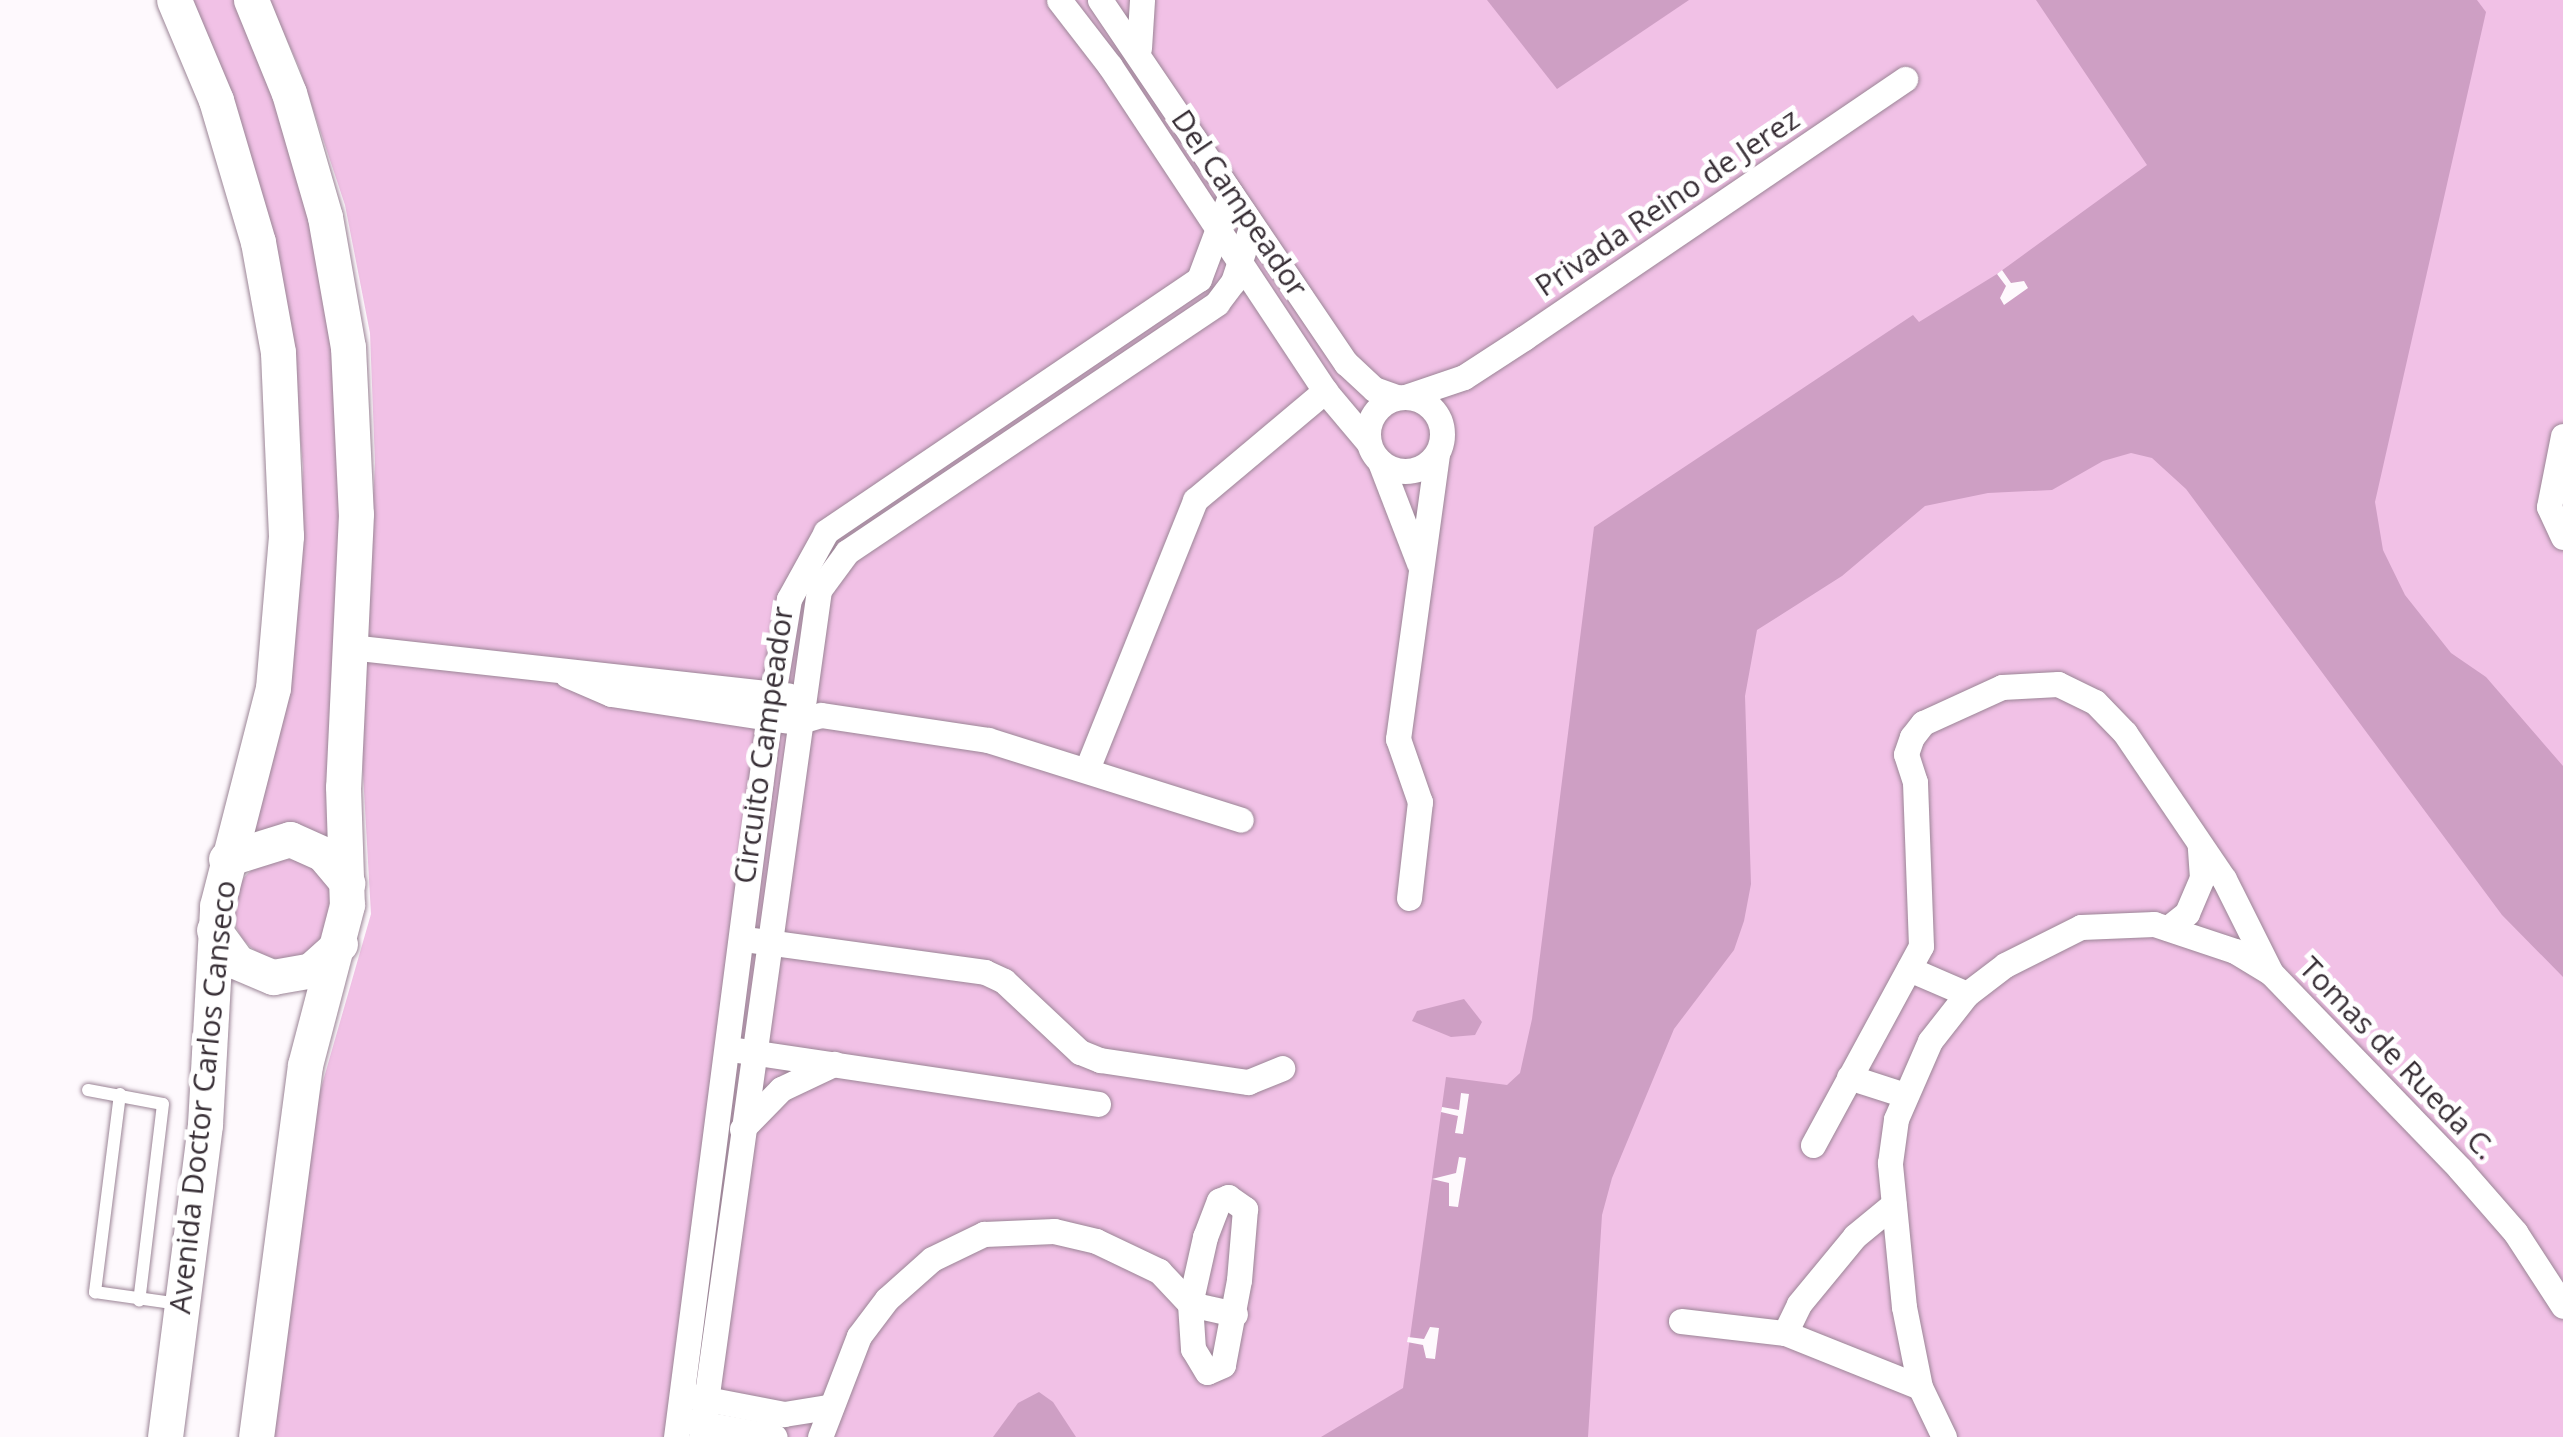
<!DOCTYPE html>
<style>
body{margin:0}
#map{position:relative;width:2563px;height:1437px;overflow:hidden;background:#fef9fd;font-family:"Open Sans",sans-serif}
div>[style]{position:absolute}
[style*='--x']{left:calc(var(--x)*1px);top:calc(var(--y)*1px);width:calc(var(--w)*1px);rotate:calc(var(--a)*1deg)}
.green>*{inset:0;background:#f1c1e6}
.round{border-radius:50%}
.water>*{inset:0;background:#ce9fc4}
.pier>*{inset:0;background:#fef9fd}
.roads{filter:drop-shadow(0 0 2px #9b8596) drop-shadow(0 0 2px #9b8596)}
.service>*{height:12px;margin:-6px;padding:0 6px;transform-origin:6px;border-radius:6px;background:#fff}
.minor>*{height:25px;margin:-12.5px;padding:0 12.5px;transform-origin:12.5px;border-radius:12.5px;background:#fff}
.minor>.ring{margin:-12.5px;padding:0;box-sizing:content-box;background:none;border:25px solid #fff;border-radius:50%}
.secondary>*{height:35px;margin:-17.5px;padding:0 17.5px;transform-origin:17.5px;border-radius:17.5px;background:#fff}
span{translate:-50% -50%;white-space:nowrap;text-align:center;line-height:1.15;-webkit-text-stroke:10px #fff;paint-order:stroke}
.street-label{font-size:30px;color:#382f36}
</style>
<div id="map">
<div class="green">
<div style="clip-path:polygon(186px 0,235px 0,252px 34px,299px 178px,330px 317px,346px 510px,329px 847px,291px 826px,255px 831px,279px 730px,297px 604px,303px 467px,292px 349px)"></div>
<div style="clip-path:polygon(269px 0,2563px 0,2563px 1437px,274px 1437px,317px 1102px,371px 914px,361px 738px,375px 463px,370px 333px,345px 205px,299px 67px)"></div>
<div class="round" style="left:233px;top:859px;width:100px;height:100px"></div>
</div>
<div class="water">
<div style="clip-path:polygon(1487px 0,1689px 0,1557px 89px)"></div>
<div style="clip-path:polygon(2036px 0,2477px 0,2486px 12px,2375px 502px,2383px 550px,2405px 595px,2451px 653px,2486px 677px,2563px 766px,2563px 977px,2502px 915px,2186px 489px,2152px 458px,2131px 453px,2103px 461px,2052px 490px,1988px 493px,1925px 506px,1842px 576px,1757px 630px,1745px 696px,1751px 884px,1744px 921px,1734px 950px,1674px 1029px,1612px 1178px,1602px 1215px,1588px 1437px,1321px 1437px,1403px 1388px,1446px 1077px,1507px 1085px,1520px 1073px,1532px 1019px,1594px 527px,1913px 315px,1919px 322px,1997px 274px,2147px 165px)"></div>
<div style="clip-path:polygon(1464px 999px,1482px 1022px,1475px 1035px,1451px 1037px,1412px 1021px,1417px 1011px)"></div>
<div style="clip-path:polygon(1039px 1392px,1053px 1402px,1076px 1437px,993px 1437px,1018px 1403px)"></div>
</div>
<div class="pier">
<div style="clip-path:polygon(2002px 270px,2011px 283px,2024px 281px,2028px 288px,2004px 305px,2000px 298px,2006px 286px,1997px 274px)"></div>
<div style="clip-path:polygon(1461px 1093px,1469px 1094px,1463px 1134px,1455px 1133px,1458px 1116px,1441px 1112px,1442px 1107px,1459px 1110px)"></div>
<div style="clip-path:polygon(1459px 1157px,1466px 1158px,1458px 1207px,1449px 1206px,1449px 1183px,1432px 1179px,1456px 1173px)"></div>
<div style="clip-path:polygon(1430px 1327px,1439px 1328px,1435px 1359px,1426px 1358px,1423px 1345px,1407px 1342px,1408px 1337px,1424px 1339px)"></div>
</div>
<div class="roads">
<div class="service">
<div style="--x:88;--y:1090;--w:76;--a:10.6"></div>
<div style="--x:163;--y:1104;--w:198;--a:96.9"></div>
<div style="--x:120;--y:1094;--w:200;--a:97.2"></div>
<div style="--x:95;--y:1292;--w:85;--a:8.1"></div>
</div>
<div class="minor">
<div style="--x:1059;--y:0;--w:83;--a:52.3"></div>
<div style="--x:1110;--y:66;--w:390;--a:56.5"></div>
<div style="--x:1325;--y:391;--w:67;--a:49.9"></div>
<div style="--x:1100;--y:0;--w:439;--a:55.9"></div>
<div style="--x:1346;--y:363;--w:38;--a:43"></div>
<div style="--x:1374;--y:389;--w:23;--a:20"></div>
<div style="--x:1139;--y:48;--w:48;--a:-86.4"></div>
<div style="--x:1231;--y:194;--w:91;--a:110.6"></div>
<div style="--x:1199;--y:279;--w:451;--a:145.9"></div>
<div style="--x:826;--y:532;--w:77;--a:118.9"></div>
<div style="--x:789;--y:599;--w:121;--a:99.5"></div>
<div style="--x:769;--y:718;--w:28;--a:8"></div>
<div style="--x:797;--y:722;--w:25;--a:-16"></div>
<div style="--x:821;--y:715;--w:169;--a:8.5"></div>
<div style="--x:988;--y:740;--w:265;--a:17.5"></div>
<div style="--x:1408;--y:396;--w:59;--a:-18.7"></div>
<div style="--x:1464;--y:377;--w:72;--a:-33"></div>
<div style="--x:1524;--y:338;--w:461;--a:-34.2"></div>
<div class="ring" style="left:1368px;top:397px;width:49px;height:49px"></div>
<div style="--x:2563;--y:436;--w:72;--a:101.2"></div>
<div style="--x:2549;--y:507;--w:33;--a:65"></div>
<div style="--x:1380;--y:462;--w:108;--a:68.9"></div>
<div style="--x:350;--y:647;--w:441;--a:6.3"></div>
<div style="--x:567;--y:675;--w:48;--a:23.4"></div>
<div style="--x:611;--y:694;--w:160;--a:8.6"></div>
<div style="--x:769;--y:718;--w:725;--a:97.37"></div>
<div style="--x:1087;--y:769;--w:290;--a:-68.1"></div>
<div style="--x:1195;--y:500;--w:170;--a:-40"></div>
<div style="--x:1409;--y:898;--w:97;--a:-83.5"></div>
<div style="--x:1420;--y:802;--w:67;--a:-109.2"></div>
<div style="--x:1398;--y:739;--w:288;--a:-82.2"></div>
<div style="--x:2168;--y:928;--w:24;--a:-38"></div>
<div style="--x:2187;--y:913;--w:38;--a:-67"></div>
<div style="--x:2202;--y:878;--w:32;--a:-94"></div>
<div style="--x:752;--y:940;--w:235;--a:7.8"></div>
<div style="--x:985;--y:972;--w:21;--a:25"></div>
<div style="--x:1004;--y:981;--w:104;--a:43.1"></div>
<div style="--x:1080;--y:1052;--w:22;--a:22"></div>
<div style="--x:1100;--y:1060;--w:150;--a:8.5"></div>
<div style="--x:1248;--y:1082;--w:37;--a:-22"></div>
<div style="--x:1909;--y:969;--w:63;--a:23.3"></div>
<div style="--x:737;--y:1050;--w:365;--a:8.5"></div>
<div style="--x:1849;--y:1077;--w:59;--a:17.8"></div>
<div style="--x:742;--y:1129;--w:56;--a:-45.7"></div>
<div style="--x:781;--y:1089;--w:59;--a:-25.3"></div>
<div style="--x:1813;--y:1145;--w:226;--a:-61.5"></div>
<div style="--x:1921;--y:946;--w:164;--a:-92.1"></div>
<div style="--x:1915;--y:782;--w:29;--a:-108"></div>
<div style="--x:1906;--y:754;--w:18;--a:-71"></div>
<div style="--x:1912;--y:737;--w:18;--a:-52"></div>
<div style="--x:1923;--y:723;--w:87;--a:-24.5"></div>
<div style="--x:2002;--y:687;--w:56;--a:-3.1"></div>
<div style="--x:2058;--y:684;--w:41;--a:25.9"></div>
<div style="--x:2095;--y:702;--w:43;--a:45.9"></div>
<div style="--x:2125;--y:733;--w:176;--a:55.9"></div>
<div style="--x:2224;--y:879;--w:105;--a:63.4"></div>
<div style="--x:1228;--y:1197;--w:21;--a:35"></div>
<div style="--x:1245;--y:1209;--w:71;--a:94.8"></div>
<div style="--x:1239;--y:1280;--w:86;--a:100.7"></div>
<div style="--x:1223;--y:1365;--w:17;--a:156"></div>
<div style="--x:1207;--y:1372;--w:27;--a:-121"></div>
<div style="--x:1193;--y:1349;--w:45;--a:-93.8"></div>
<div style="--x:1190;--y:1304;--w:69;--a:-77.4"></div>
<div style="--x:1205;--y:1237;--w:39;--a:-69"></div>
<div style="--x:1219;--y:1201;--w:10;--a:-24"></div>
<div style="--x:1681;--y:1321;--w:105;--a:6.6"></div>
<div style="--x:1785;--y:1333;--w:145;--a:21.8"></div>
<div style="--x:1785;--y:1333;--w:32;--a:-64"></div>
<div style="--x:1799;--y:1304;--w:88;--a:-50.5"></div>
<div style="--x:1855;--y:1236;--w:50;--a:-39.4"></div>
<div style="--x:691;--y:1396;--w:95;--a:11"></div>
<div style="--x:784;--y:1414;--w:45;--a:-9"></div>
<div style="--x:689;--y:1421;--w:87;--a:10.5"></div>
<div style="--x:701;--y:1437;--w:855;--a:-82.07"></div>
<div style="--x:819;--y:590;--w:47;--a:-53.6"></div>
<div style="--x:847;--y:552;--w:446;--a:-33.9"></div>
<div style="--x:1217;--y:303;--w:26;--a:-53"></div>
<div style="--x:1233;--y:282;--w:60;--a:-71.6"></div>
<div style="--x:820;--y:1437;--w:108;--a:-68.9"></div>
<div style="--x:859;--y:1336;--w:46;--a:-52.9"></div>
<div style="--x:887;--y:1299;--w:60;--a:-41.6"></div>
<div style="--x:932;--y:1259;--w:58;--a:-25.7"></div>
<div style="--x:984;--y:1234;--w:70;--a:-2.5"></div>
<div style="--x:1054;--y:1231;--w:43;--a:13.4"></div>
<div style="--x:1096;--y:1241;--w:70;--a:25.5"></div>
<div style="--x:1159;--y:1271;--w:45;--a:46.8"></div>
<div style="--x:1190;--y:1304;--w:46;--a:12.5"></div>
<div style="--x:1944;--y:1437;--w:55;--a:-115.6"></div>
<div style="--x:1920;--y:1387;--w:82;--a:-101.3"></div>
<div style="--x:1904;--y:1307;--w:145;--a:-95.6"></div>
<div style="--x:1890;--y:1163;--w:44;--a:-82.2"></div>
<div style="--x:1896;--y:1119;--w:85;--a:-66.4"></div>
<div style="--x:1930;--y:1041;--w:60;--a:-51.8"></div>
<div style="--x:1967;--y:994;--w:48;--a:-37.3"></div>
<div style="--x:2005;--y:965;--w:85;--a:-26.6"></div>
<div style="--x:2081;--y:927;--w:73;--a:-2.4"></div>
<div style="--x:2154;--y:924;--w:85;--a:18.4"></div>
<div style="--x:2235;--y:951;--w:42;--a:31.4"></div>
<div style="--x:2271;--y:973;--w:272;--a:46"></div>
<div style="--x:2460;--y:1169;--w:84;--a:48.9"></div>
<div style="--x:2515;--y:1232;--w:88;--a:57"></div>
</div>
<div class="secondary">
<div style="--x:251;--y:0;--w:100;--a:67.8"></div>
<div style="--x:289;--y:93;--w:129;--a:73.8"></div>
<div style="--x:325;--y:217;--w:132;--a:80"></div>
<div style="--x:348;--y:347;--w:167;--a:87.3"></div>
<div style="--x:356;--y:514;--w:273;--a:92.7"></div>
<div style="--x:343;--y:787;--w:118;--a:88.1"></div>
<div style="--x:347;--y:905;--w:165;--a:104.7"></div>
<div style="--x:305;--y:1065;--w:375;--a:97.5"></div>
<div style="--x:226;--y:859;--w:67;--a:-17.4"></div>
<div style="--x:290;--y:839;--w:36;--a:24"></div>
<div style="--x:323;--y:854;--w:38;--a:50"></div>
<div style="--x:214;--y:930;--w:39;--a:54"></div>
<div style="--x:237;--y:962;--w:39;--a:23"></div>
<div style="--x:273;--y:977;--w:39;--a:-10"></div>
<div style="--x:311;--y:970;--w:39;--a:-42"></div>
<div style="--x:165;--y:1437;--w:316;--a:-82.7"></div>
<div style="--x:205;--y:1124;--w:218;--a:-86.8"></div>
<div style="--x:217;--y:906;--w:225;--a:-75.6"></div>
<div style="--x:273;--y:688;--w:153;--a:-85.1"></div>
<div style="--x:286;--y:536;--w:184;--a:-92.5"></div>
<div style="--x:278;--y:352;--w:112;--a:-100.3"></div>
<div style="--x:258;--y:242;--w:148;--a:-106.5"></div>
<div style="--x:216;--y:100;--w:108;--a:-112.8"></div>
</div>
</div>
<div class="street-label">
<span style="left:1667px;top:202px;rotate:-34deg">Privada Reino de Jerez</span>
<span style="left:1240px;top:203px;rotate:56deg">Del Campeador</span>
<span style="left:763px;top:745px;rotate:-82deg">Circuito Campeador</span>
<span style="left:2398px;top:1058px;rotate:46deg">Tomas de Rueda C.</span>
<span style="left:202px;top:1097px;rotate:-84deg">Avenida Doctor Carlos Canseco</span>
</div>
</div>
